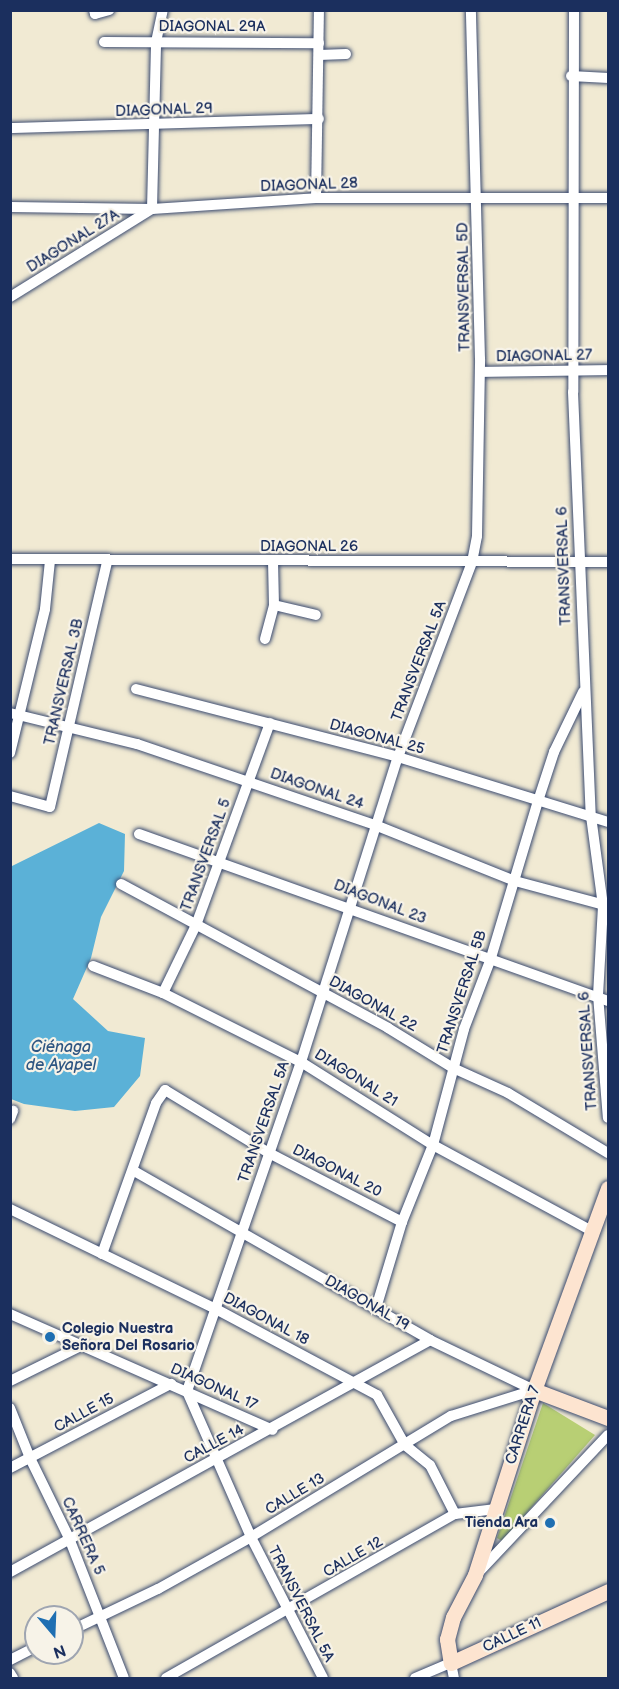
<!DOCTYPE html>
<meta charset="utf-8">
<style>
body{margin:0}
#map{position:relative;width:619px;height:1689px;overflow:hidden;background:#f1ead3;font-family:"Balsamiq Sans",sans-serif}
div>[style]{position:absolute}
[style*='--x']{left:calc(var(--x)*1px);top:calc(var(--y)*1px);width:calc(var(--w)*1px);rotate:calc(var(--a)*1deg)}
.green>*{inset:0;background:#b8cf74}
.water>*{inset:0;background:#5bb1d7}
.roads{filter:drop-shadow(0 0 2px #3b4b70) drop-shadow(0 0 2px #3b4b70)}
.street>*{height:10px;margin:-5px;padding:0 5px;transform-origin:5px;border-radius:5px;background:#fff}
.secondary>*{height:15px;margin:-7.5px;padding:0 7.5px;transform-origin:7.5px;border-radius:7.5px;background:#fde4d0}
.dots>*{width:16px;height:16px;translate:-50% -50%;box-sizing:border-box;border:3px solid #f7f3e8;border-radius:50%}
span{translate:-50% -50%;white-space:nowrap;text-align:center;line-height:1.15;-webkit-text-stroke:4.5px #f7f3e8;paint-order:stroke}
.street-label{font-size:15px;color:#1b2f5e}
.poi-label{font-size:15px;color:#1b2f5e;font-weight:700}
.left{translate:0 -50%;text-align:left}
.right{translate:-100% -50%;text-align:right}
.water-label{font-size:16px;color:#2e5682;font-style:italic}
.frame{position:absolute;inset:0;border:12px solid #1b2f5e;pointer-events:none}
.north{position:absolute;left:24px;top:1605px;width:60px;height:60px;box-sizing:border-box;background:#f7f3e8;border:2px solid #9fa5b1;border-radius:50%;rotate:161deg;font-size:16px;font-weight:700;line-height:24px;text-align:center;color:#1b2f5e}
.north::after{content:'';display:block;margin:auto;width:21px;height:27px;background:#1f6fb2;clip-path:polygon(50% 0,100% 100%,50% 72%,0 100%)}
</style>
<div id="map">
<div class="green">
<div style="clip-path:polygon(543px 1403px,595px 1435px,502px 1541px,497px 1538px)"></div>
</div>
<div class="water">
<div style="clip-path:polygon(99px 823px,125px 834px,124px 871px,101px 917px,91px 958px,73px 999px,108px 1031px,145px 1038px,140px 1076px,114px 1107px,75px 1111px,24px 1104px,11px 1099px,10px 867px)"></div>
</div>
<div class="roads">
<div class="street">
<div style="--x:94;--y:10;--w:4;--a:76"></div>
<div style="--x:95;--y:14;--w:15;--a:-16"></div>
<div style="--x:574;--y:10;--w:382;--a:90.1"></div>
<div style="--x:573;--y:392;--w:424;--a:87.6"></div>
<div style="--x:591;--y:816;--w:91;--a:82.4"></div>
<div style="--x:603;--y:906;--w:89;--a:93.2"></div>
<div style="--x:598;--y:995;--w:123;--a:85.4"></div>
<div style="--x:104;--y:42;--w:215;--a:0.3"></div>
<div style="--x:319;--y:55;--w:27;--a:-2"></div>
<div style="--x:571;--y:76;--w:37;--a:3"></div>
<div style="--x:10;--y:128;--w:309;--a:-1.7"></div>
<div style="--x:316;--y:198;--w:188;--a:-89.1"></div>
<div style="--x:10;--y:207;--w:142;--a:0.8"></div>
<div style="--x:152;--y:209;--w:164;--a:-3.8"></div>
<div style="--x:316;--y:198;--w:292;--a:0"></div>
<div style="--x:10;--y:297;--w:167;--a:-31.8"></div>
<div style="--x:152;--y:209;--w:167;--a:-88.6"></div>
<div style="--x:156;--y:42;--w:33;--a:-78"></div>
<div style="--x:480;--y:372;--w:128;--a:-0.9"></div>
<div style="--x:10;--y:559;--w:598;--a:0.29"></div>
<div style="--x:274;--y:605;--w:43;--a:13.4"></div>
<div style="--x:265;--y:639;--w:35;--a:-75"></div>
<div style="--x:274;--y:605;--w:43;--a:-91.3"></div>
<div style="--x:136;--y:689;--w:271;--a:14.5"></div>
<div style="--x:398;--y:757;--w:220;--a:17.2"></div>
<div style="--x:10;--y:713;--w:131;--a:13.7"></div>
<div style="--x:137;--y:744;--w:251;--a:18.8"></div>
<div style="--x:375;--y:825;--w:151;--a:21.8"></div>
<div style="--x:515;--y:881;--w:96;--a:15"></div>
<div style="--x:10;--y:753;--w:148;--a:-76.3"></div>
<div style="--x:45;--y:609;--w:48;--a:-84.1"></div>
<div style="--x:10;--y:796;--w:41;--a:15.4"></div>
<div style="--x:50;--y:807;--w:251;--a:-76.9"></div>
<div style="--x:139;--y:834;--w:498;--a:19.6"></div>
<div style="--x:121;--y:884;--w:303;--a:28.3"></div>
<div style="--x:388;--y:1028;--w:76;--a:31.6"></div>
<div style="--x:453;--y:1068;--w:60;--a:24.4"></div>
<div style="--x:508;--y:1093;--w:117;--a:31"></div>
<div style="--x:93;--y:966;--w:75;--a:21.1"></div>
<div style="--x:163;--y:993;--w:154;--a:26.6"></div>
<div style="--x:301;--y:1062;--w:156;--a:32.2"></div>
<div style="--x:433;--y:1145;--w:183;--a:28.4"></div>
<div style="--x:163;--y:993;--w:76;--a:-64.1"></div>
<div style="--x:196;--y:925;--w:215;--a:-69.9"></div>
<div style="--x:10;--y:1119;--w:9;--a:-69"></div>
<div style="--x:134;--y:1171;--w:341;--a:29.7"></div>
<div style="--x:430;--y:1340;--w:115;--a:25.7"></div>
<div style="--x:10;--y:1209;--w:227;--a:25.9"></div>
<div style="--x:214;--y:1308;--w:185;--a:28.1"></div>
<div style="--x:377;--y:1395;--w:57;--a:60.8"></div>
<div style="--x:405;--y:1445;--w:32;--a:39"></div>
<div style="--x:430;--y:1465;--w:55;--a:63"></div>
<div style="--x:102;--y:1254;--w:160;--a:-70.3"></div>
<div style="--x:156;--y:1103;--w:16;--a:-55"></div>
<div style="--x:165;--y:1090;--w:122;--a:31.2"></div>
<div style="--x:269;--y:1153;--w:150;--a:27.4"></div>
<div style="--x:376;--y:1308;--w:90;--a:-73.2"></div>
<div style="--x:402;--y:1222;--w:83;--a:-68.1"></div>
<div style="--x:433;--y:1145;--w:120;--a:-75"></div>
<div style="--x:464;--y:1029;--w:73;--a:-69.1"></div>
<div style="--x:490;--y:961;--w:167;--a:-73.3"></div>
<div style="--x:538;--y:801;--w:52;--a:-71.9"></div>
<div style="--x:554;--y:752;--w:67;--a:-64.2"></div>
<div style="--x:10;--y:1314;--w:287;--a:23.8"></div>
<div style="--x:10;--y:1381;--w:81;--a:-26.3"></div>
<div style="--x:10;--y:1408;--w:54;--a:68.2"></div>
<div style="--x:30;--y:1458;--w:89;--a:64"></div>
<div style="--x:69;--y:1538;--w:150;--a:68.6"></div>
<div style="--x:10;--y:1468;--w:182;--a:-27.6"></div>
<div style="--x:10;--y:1572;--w:480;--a:-28.9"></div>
<div style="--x:477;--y:1574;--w:191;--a:-46.7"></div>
<div style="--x:72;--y:1630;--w:95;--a:-25.5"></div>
<div style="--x:158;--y:1589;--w:107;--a:-29.2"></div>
<div style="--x:251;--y:1537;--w:234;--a:-31.2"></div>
<div style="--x:451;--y:1416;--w:87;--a:-17.4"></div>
<div style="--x:10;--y:1660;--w:29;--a:-27"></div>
<div style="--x:10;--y:1673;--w:6;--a:59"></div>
<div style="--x:166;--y:1678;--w:332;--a:-29.6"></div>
<div style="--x:455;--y:1514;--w:41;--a:-7"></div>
<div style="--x:323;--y:1678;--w:158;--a:-117.1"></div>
<div style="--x:251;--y:1537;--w:159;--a:-113.7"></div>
<div style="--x:187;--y:1391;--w:348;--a:-70.9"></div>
<div style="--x:301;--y:1062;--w:320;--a:-72.4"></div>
<div style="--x:398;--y:757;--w:209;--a:-69.2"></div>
<div style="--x:472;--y:562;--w:26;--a:-79"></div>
<div style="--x:477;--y:536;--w:177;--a:-89"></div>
<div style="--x:480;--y:359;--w:349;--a:-91.5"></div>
<div style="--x:415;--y:1678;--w:39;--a:-23"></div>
<div style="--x:451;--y:1663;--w:15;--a:79"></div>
</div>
<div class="secondary">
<div style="--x:608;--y:1188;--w:215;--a:110.1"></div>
<div style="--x:534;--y:1390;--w:194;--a:107.7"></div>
<div style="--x:475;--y:1575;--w:47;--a:117.6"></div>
<div style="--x:453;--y:1617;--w:23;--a:105"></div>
<div style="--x:447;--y:1639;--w:24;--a:81"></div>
<div style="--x:451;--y:1663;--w:173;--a:-24.6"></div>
<div style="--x:534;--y:1390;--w:79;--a:20.7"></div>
</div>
</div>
<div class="dots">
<div style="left:50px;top:1337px;background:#1f6fb2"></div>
<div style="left:550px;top:1523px;background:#1f6fb2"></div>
</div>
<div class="street-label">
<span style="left:212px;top:27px">DIAGONAL 29A</span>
<span style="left:164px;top:110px;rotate:-2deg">DIAGONAL 29</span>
<span style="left:309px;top:185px;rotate:-2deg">DIAGONAL 28</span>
<span style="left:73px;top:241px;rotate:-32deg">DIAGONAL 27A</span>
<span style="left:464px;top:287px;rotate:-91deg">TRANSVERSAL 5D</span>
<span style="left:544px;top:356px;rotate:-1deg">DIAGONAL 27</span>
<span style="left:309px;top:547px">DIAGONAL 26</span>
<span style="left:564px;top:566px;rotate:-92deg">TRANSVERSAL 6</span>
<span style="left:419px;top:661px;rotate:-69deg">TRANSVERSAL 5A</span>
<span style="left:64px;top:682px;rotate:-77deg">TRANSVERSAL 3B</span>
<span style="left:377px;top:737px;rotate:15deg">DIAGONAL 25</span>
<span style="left:317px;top:789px;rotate:19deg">DIAGONAL 24</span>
<span style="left:206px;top:855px;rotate:-70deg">TRANSVERSAL 5</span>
<span style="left:380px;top:902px;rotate:21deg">DIAGONAL 23</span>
<span style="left:462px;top:992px;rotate:-72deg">TRANSVERSAL 5B</span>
<span style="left:373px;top:1004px;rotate:29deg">DIAGONAL 22</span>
<span style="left:588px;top:1051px;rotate:-94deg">TRANSVERSAL 6</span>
<span style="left:356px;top:1078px;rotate:32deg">DIAGONAL 21</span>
<span style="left:264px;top:1122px;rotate:-71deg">TRANSVERSAL 5A</span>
<span style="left:337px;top:1171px;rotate:27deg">DIAGONAL 20</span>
<span style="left:367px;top:1303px;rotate:30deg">DIAGONAL 19</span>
<span style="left:266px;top:1319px;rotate:28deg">DIAGONAL 18</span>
<span style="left:214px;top:1387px;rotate:24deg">DIAGONAL 17</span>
<span style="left:84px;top:1413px;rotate:-28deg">CALLE 15</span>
<span style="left:523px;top:1425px;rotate:-72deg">CARRERA 7</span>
<span style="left:214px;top:1444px;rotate:-28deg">CALLE 14</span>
<span style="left:295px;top:1494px;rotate:-31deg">CALLE 13</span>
<span style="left:83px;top:1536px;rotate:66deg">CARRERA 5</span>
<span style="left:353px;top:1557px;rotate:-30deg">CALLE 12</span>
<span style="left:301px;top:1604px;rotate:63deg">TRANSVERSAL 5A</span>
<span style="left:512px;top:1635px;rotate:-25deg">CALLE 11</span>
</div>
<div class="poi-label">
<span class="left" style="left:62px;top:1337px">Colegio Nuestra<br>Señora Del Rosario</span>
<span class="right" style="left:538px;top:1523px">Tienda Ara</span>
</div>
<div class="water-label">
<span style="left:61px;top:1057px">Ciénaga<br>de Ayapel</span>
</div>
<div class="frame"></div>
<div class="north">N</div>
</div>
